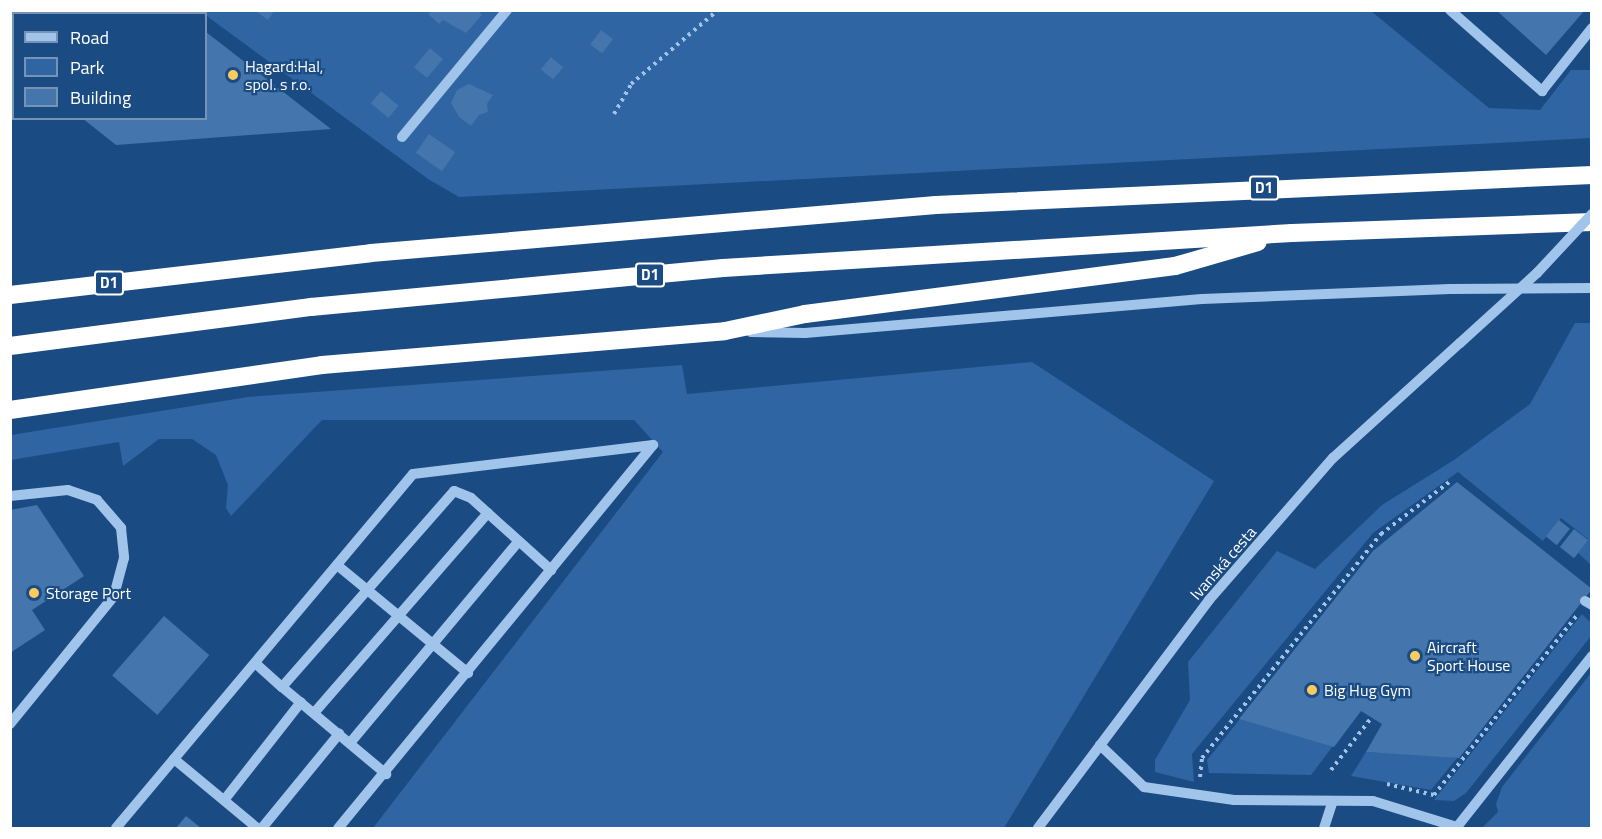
<!DOCTYPE html>
<meta charset="utf-8">
<style>
body{margin:0}
#map{position:relative;width:1602px;height:839px;overflow:hidden;background:#1b4b83;font-family:"Titillium Web",sans-serif}
div>[style]{position:absolute}
[style*='--x']{left:calc(var(--x)*1px);top:calc(var(--y)*1px);width:calc(var(--w)*1px);rotate:calc(var(--a)*1deg)}
.green>*{inset:0;background:#2e65a2}
.building>*{inset:0;background:#4475ac;transform-origin:0 0}
.path>*{height:4px;margin-top:-2px;transform-origin:0;background:repeating-linear-gradient(90deg,#a1c4eb 0 3px,transparent 0 7.5px)}
.minor>*{height:10px;margin:-5px;padding:0 5px;transform-origin:5px;border-radius:5px;background:#a1c4eb}
.highway>*{height:18px;margin:-9px;padding:0 9px;transform-origin:9px;border-radius:9px;background:#fff}
.minor-bridge>*{height:10px;margin:-5px;padding:0 5px;transform-origin:5px;border-radius:5px;background:#a1c4eb}
.dots>*{width:16px;height:16px;translate:-50% -50%;box-sizing:border-box;border:3px solid #1b4b83;border-radius:50%}
span{translate:-50% -50%;white-space:nowrap;text-align:center;line-height:1.15;-webkit-text-stroke:4.5px #1b4b83;paint-order:stroke}
.shield-label span{padding:2px 4px;background:#1b4b83;border:2px solid;border-radius:4px;-webkit-text-stroke-width:0}
.shield-label{font-size:15px;color:#fff;font-weight:700}
.poi-label{font-size:16px;color:#fff}
.left{translate:0 -50%;text-align:left}
.street-label{font-size:16px;color:#fff}
.frame{position:absolute;inset:0;border:12px solid #fff;pointer-events:none}
.legend{position:absolute;left:12px;top:12px;width:195px;height:108px;box-sizing:border-box;background:#1b4b83;border:2px solid #7693b5;margin:0;padding:8px 10px;list-style:none;font-size:18px;color:#fff}
.legend li{display:flex;align-items:center;gap:12px;height:30px}
.legend b{width:30px;border:2px solid #7693b5}
</style>
<div id="map">
<div class="green">
<div style="clip-path:polygon(200px 11px,1371px 11px,1489px 108px,1540px 110px,1571px 70px,1591px 70px,1591px 138px,459px 197px,428px 179px)"></div>
<div style="clip-path:polygon(1575px 323px,1591px 323px,1591px 565px,1578px 553px,1588px 539px,1561px 518px,1543px 541px,1458px 472px,1373px 533px,1192px 754px,1194px 782px,1155px 772px,1155px 760px,1190px 700px,1188px 662px,1277px 551px,1315px 569px,1382px 505px,1454px 460px,1530px 404px)"></div>
<div style="clip-path:polygon(1032px 362px,1214px 481px,1004px 828px,373px 828px,663px 452px,634px 420px,322px 420px,231px 516px,226px 508px,228px 485px,216px 455px,192px 439px,159px 439px,123px 466px,119px 442px,11px 460px,11px 435px,248px 397px,682px 365px,687px 394px)"></div>
<div style="clip-path:polygon(1582px 614px,1591px 623px,1591px 636px,1466px 793px,1454px 801px,1434px 800px)"></div>
<div style="clip-path:polygon(1591px 673px,1591px 828px,1482px 828px,1498px 812px,1496px 804px,1502px 787px)"></div>
<div style="clip-path:polygon(1240px 719px,1333px 746px,1311px 775px,1209px 773px,1207px 760px)"></div>
<div style="clip-path:polygon(1366px 752px,1438px 755px,1457px 758px,1431px 790px,1351px 776px)"></div>
</div>
<div class="building">
<div style="clip-path:polygon(10px 10px,177px 10px,181px 14px,14px 14px,14px 66px)"></div>
<div style="clip-path:polygon(254px 10px,275px 10px,268px 20px)"></div>
<div style="clip-path:polygon(432px 10px,477px 10px,482px 15px,466px 33px,443px 20px,439px 24px,428px 14px)"></div>
<div style="clip-path:polygon(1496px 10px,1585px 10px,1546px 55px)"></div>
<div style="left:601px;top:30px;width:15px;height:18px;rotate:37deg"></div>
<div style="clip-path:polygon(206px 32px,331px 129px,116px 145px,82px 118px,206px 118px)"></div>
<div style="left:430px;top:48px;width:17px;height:25px;rotate:40deg"></div>
<div style="left:551px;top:57px;width:16px;height:16px;rotate:40deg"></div>
<div style="clip-path:polygon(469px 84px,493px 95px,487px 104px,488px 112px,479px 115px,471px 126px,459px 117px,451px 103px,457px 90px)"></div>
<div style="left:381px;top:91px;width:23px;height:16px;rotate:40deg"></div>
<div style="left:429px;top:134px;width:32px;height:23px;rotate:35deg"></div>
<div style="clip-path:polygon(1457px 482px,1592px 589px,1459px 758px,1366px 752px,1382px 724px,1361px 711px,1334px 747px,1239px 719px,1373px 551px)"></div>
<div style="clip-path:polygon(37px 505px,84px 576px,32px 610px,45px 630px,10px 653px,10px 510px)"></div>
<div style="left:1559px;top:520px;width:14px;height:21px;rotate:39deg"></div>
<div style="left:1574px;top:529px;width:18px;height:23px;rotate:38deg"></div>
<div style="left:164px;top:616px;width:60px;height:79px;rotate:41deg"></div>
<div style="clip-path:polygon(186px 816px,201px 828px,176px 828px)"></div>
</div>
<div class="path">
<div style="--x:614;--y:114;--w:34;--a:-60"></div>
<div style="--x:631;--y:84;--w:114;--a:-40.4"></div>
<div style="--x:1331;--y:770;--w:66;--a:-52.4"></div>
<div style="--x:1200;--y:777;--w:19;--a:-84"></div>
<div style="--x:1202;--y:758;--w:287;--a:-51.4"></div>
<div style="--x:1381;--y:534;--w:89;--a:-37.3"></div>
<div style="--x:1387;--y:784;--w:48;--a:13.2"></div>
<div style="--x:1434;--y:795;--w:230;--a:-51.5"></div>
</div>
<div class="minor">
<div style="--x:1450;--y:10;--w:123;--a:41.4"></div>
<div style="--x:1542;--y:91;--w:80;--a:-51.6"></div>
<div style="--x:402;--y:137;--w:165;--a:-50.4"></div>
<div style="--x:751;--y:332;--w:54;--a:1.1"></div>
<div style="--x:805;--y:333;--w:398;--a:-4.9"></div>
<div style="--x:1202;--y:299;--w:248;--a:-2.3"></div>
<div style="--x:1450;--y:289;--w:142;--a:-0.4"></div>
<div style="--x:10;--y:496;--w:58;--a:-5.9"></div>
<div style="--x:68;--y:490;--w:31;--a:19"></div>
<div style="--x:97;--y:500;--w:37;--a:49"></div>
<div style="--x:121;--y:528;--w:30;--a:84"></div>
<div style="--x:124;--y:558;--w:39;--a:105"></div>
<div style="--x:114;--y:596;--w:165;--a:129.1"></div>
<div style="--x:337;--y:565;--w:170;--a:39.5"></div>
<div style="--x:1585;--y:601;--w:8;--a:30"></div>
<div style="--x:255;--y:663;--w:36;--a:42"></div>
<div style="--x:282;--y:687;--w:261;--a:-48.7"></div>
<div style="--x:454;--y:491;--w:18;--a:22"></div>
<div style="--x:471;--y:498;--w:108;--a:42"></div>
<div style="--x:282;--y:687;--w:136;--a:39.9"></div>
<div style="--x:314;--y:713;--w:265;--a:-49"></div>
<div style="--x:350;--y:743;--w:263;--a:-50.1"></div>
<div style="--x:1100;--y:745;--w:61;--a:43.7"></div>
<div style="--x:1144;--y:787;--w:91;--a:8.2"></div>
<div style="--x:1234;--y:800;--w:139;--a:0.4"></div>
<div style="--x:1373;--y:801;--w:88;--a:17.2"></div>
<div style="--x:1457;--y:827;--w:218;--a:-51.7"></div>
<div style="--x:174;--y:759;--w:108;--a:39.7"></div>
<div style="--x:225;--y:799;--w:123;--a:-51.9"></div>
<div style="--x:116;--y:828;--w:462;--a:-50"></div>
<div style="--x:413;--y:474;--w:242;--a:-6.9"></div>
<div style="--x:653;--y:445;--w:496;--a:129.4"></div>
<div style="--x:262;--y:828;--w:122;--a:-50.7"></div>
<div style="--x:1038;--y:828;--w:285;--a:-53.1"></div>
<div style="--x:1209;--y:600;--w:189;--a:-48.9"></div>
<div style="--x:1333;--y:458;--w:171;--a:-42.2"></div>
<div style="--x:1324;--y:828;--w:28;--a:-72"></div>
</div>
<div class="highway">
<div style="--x:10;--y:295;--w:363;--a:-6.6"></div>
<div style="--x:371;--y:253;--w:567;--a:-4.86"></div>
<div style="--x:936;--y:205;--w:657;--a:-2.62"></div>
<div style="--x:10;--y:346;--w:304;--a:-7.4"></div>
<div style="--x:311;--y:307;--w:414;--a:-5.4"></div>
<div style="--x:723;--y:268;--w:570;--a:-3.52"></div>
<div style="--x:1292;--y:233;--w:300;--a:-2.1"></div>
<div style="--x:10;--y:410;--w:315;--a:-8.2"></div>
<div style="--x:322;--y:365;--w:404;--a:-4.8"></div>
<div style="--x:725;--y:331;--w:82;--a:-12"></div>
<div style="--x:805;--y:314;--w:373;--a:-7.4"></div>
<div style="--x:1175;--y:266;--w:86;--a:-16.1"></div>
</div>
<div class="minor-bridge">
<div style="--x:1460;--y:343;--w:104;--a:-42.3"></div>
<div style="--x:1537;--y:273;--w:81;--a:-47"></div>
</div>
<div class="dots">
<div style="left:233px;top:75px;background:#fccb5e"></div>
<div style="left:34px;top:593px;background:#fccb5e"></div>
<div style="left:1415px;top:656px;background:#fccb5e"></div>
<div style="left:1312px;top:690px;background:#fccb5e"></div>
</div>
<div class="shield-label">
<span style="left:1264px;top:188px">D1</span>
<span style="left:650px;top:275px">D1</span>
<span style="left:109px;top:283px">D1</span>
</div>
<div class="poi-label">
<span class="left" style="left:245px;top:75px">Hagard:Hal,<br>spol. s r.o.</span>
<span class="left" style="left:46px;top:593px">Storage Port</span>
<span class="left" style="left:1427px;top:656px">Aircraft<br>Sport House</span>
<span class="left" style="left:1324px;top:690px">Big Hug Gym</span>
</div>
<div class="street-label">
<span style="left:1223px;top:563px;rotate:-49deg">Ivanská cesta</span>
</div>
<div class="frame"></div>
<ul class="legend">
<li><b style="height:8px;background:#a1c4eb"></b>Road</li>
<li><b style="height:16px;background:#2e65a2"></b>Park</li>
<li><b style="height:16px;background:#4475ac"></b>Building</li>
</ul>
</div>
